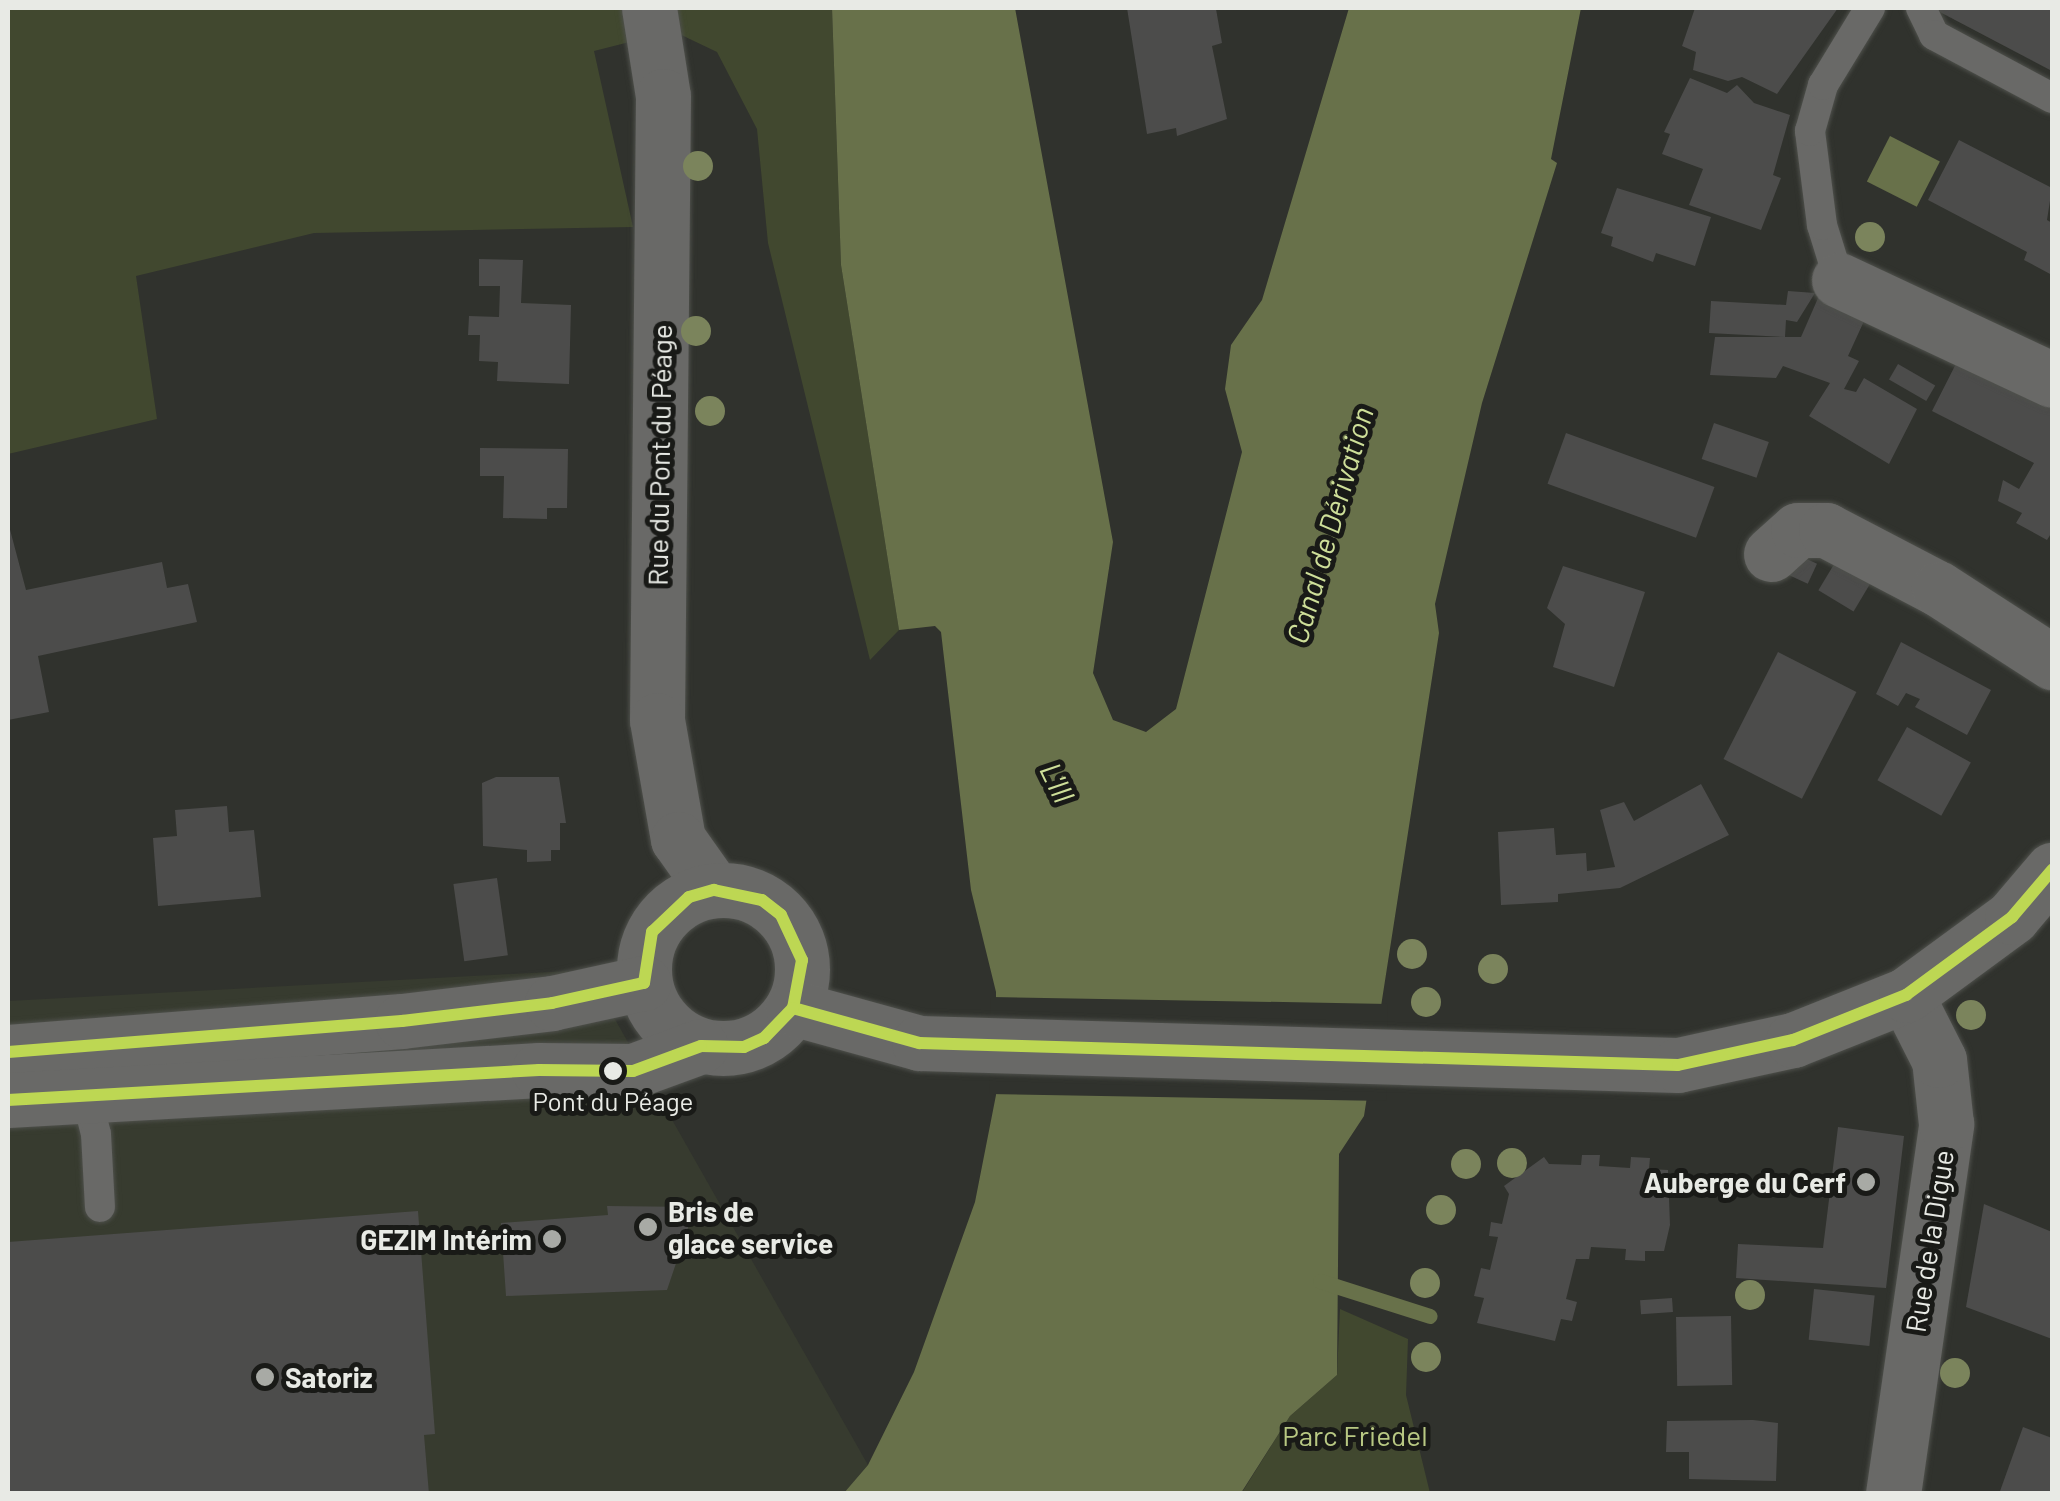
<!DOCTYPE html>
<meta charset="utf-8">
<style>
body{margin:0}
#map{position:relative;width:2060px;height:1501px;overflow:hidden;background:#30322d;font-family:Barlow,sans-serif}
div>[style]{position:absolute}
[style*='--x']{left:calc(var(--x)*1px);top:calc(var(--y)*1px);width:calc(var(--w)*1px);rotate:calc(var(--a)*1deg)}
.built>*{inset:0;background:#373b2f}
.green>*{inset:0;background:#41482f}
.water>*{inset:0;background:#68714a;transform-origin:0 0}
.pier>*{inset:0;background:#30322d;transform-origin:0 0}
.stream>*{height:15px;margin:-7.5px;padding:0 7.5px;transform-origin:7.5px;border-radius:7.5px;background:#68714a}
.building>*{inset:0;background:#4c4c4b;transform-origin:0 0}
.roads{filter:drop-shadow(0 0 2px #4e504b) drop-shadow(0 0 2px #4e504b)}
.service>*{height:30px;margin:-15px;padding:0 15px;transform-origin:15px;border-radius:15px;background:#696967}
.minor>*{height:55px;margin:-27.5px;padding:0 27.5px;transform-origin:27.5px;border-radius:27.5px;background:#696967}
.tertiary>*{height:55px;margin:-27.5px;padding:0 27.5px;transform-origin:27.5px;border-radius:27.5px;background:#696967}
.secondary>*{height:55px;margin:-27.5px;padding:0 27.5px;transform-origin:27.5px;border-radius:27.5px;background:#696967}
.secondary>.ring{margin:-27.5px;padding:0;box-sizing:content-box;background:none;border:55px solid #696967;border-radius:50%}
.bus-1>*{height:12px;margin:-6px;padding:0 6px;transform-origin:6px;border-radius:6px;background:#bdd753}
.trees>*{width:30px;height:30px;margin:-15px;border-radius:50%;background:#7b845c}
.dots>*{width:28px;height:28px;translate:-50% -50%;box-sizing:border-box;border:5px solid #191a17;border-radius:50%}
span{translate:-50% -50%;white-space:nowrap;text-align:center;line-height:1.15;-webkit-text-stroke:10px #191a17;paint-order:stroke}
.bus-label{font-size:26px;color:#e8eae5}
.street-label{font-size:28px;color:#e8eae5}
.poi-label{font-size:28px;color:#e8eae5;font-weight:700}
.right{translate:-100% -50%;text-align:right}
.left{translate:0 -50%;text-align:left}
.park-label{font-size:28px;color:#b8c883}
.water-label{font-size:30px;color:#cedf99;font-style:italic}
.frame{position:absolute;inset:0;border:10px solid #e8eae5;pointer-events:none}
</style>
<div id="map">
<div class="built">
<div style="clip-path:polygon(587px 970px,868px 1465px,844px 1494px,8px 1494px,8px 1001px)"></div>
</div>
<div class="green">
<div style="clip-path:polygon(8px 8px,832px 8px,841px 265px,899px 630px,870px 660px,768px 243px,757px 129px,717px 52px,673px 31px,594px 51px,633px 227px,314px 233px,136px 276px,157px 419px,8px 454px)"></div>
<div style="clip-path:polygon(1340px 1309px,1408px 1339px,1406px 1395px,1430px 1493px,1241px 1494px,1290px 1416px,1337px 1375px)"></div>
</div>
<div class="water">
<div style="clip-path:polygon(832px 8px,1015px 8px,1113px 542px,1093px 673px,1113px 720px,1146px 732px,1176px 709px,1242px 452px,1225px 389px,1231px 345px,1262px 300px,1349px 8px,1581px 8px,1551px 159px,1557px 163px,1482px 403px,1435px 604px,1439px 633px,1364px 1116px,1339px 1154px,1337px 1375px,1290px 1416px,1241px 1493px,844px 1493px,868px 1465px,914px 1372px,975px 1202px,996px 1095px,996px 992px,971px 890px,941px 632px,935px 626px,899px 630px,841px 265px)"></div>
<div style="left:1890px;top:136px;width:56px;height:51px;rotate:27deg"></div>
</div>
<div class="pier">
<div style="left:991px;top:997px;width:397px;height:97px;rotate:1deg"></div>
</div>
<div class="stream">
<div style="--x:1320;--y:1281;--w:115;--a:17.7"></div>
</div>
<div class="building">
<div style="clip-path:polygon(1127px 8px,1216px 9px,1222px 43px,1212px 46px,1227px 119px,1177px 136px,1176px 128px,1147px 134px)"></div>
<div style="clip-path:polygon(1695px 8px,1838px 8px,1777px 94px,1742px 77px,1728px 81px,1693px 70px,1696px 52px,1682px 46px)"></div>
<div style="clip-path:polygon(1937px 8px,2052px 8px,2052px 71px,1936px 10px)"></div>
<div style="clip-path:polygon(1690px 78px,1727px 93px,1737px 85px,1754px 103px,1790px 115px,1773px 175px,1781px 178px,1761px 230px,1689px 205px,1703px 169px,1662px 154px,1670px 134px,1664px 132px)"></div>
<div style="clip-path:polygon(1959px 140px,2052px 188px,2047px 220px,2052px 223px,2052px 275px,2024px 260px,2027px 252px,1928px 200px)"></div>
<div style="clip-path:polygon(1617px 188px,1711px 217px,1695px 266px,1656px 253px,1653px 262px,1611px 246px,1613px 237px,1601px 233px)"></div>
<div style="clip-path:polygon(479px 259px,523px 260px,521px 303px,571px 305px,569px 384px,497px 381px,498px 362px,479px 361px,480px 335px,468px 335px,469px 316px,499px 317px,500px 286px,479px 286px)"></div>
<div style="clip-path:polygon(1822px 289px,1870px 308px,1848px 356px,1859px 361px,1844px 389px,1856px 392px,1864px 378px,1917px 409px,1889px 464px,1809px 416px,1830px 383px,1783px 366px,1776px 378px,1710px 375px,1715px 337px,1801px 337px)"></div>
<div style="clip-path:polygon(1788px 291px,1815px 293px,1797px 322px,1786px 320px,1785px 337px,1709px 333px,1711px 301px,1786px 305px)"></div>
<div style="clip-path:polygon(1964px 348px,2052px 391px,2052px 532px,2047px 540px,2016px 523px,2022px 513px,1998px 501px,2003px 480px,2019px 489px,2034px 463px,1932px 411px)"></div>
<div style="left:1898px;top:364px;width:43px;height:18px;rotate:30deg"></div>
<div style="left:1714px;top:423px;width:58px;height:38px;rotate:19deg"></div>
<div style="left:1566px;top:433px;width:158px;height:54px;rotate:20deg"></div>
<div style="clip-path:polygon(480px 448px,568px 449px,567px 508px,547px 508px,547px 519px,503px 518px,504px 476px,480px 476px)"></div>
<div style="clip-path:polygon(8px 522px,26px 590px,162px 562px,167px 588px,188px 584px,197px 622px,38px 656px,49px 712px,8px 720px)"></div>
<div style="left:1798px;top:555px;width:21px;height:22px;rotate:25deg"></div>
<div style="left:1839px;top:556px;width:41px;height:40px;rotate:31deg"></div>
<div style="clip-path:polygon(1563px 566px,1645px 592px,1614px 687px,1553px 667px,1565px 624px,1547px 608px)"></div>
<div style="clip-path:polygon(1901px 642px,1991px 690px,1967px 735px,1915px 707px,1920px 699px,1906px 693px,1898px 706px,1876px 694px)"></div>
<div style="left:1778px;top:652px;width:88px;height:120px;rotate:27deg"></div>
<div style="left:1907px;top:727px;width:73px;height:61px;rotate:29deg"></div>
<div style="clip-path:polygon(496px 777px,559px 777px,566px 823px,560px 823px,560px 850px,551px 850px,551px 861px,527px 862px,527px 850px,483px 846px,482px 783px)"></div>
<div style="clip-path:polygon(1701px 784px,1729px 835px,1620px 888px,1558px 894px,1558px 902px,1501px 905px,1498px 832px,1554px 828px,1556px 855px,1586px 853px,1587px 871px,1615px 867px,1600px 810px,1624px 802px,1634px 821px)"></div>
<div style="clip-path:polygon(227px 806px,229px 832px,254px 830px,261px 897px,158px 906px,153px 838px,177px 836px,175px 810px)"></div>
<div style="left:497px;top:878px;width:78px;height:44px;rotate:82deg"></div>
<div style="clip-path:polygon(1838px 1127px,1904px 1136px,1886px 1288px,1736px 1278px,1738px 1244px,1823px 1248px)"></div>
<div style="clip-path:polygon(1582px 1155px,1600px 1155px,1599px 1166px,1630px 1168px,1631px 1157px,1650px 1158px,1649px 1169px,1668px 1170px,1670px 1225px,1664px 1251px,1645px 1251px,1645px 1261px,1625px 1260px,1626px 1249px,1591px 1247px,1589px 1259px,1576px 1259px,1566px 1299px,1577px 1302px,1572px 1321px,1561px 1319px,1555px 1341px,1477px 1323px,1484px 1298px,1474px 1296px,1481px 1268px,1490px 1270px,1498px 1237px,1489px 1236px,1491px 1222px,1502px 1224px,1509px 1194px,1504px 1186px,1544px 1157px,1549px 1164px,1581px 1165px)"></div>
<div style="clip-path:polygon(1984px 1204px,2052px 1232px,2052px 1339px,1966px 1307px)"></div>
<div style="clip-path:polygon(607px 1206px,695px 1207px,667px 1290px,506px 1296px,501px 1223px,608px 1215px)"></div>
<div style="clip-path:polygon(418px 1211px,435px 1434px,424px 1435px,429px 1494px,8px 1494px,8px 1242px)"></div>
<div style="left:1814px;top:1289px;width:61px;height:51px;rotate:6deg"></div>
<div style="left:1672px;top:1298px;width:14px;height:32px;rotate:86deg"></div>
<div style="left:1731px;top:1316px;width:69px;height:55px;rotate:89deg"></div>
<div style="clip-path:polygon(1753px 1420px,1778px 1423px,1776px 1481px,1689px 1479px,1689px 1452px,1666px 1452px,1667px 1421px)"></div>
<div style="clip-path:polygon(2023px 1427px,2052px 1438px,2052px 1494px,1999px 1494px)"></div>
</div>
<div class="roads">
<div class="service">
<div style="--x:1921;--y:8;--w:30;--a:64"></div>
<div style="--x:1934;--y:35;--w:134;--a:28.1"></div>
<div style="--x:1839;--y:280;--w:58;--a:-107.2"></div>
<div style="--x:1822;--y:225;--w:95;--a:-97.3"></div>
<div style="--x:1810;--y:131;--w:48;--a:-74.2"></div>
<div style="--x:1823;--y:85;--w:90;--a:-58.6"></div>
<div style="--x:84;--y:1086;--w:49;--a:76"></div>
<div style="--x:96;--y:1134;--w:73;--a:86.9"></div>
</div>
<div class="minor">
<div style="--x:1839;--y:280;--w:235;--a:25.1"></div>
<div style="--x:1771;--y:554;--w:36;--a:-42"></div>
<div style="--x:1798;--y:530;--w:28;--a:0"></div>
<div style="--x:1826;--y:530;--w:127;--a:27.6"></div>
<div style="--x:1939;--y:589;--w:135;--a:32.9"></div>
<div style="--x:1893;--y:1494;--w:374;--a:-81.8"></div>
<div style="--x:1946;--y:1124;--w:64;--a:-96.2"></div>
<div style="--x:1939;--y:1060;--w:73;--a:-116.9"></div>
</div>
<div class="tertiary">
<div style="--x:649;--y:8;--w:89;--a:81"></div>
<div style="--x:663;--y:96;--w:624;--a:90.55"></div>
<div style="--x:657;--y:720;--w:121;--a:80"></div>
<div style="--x:678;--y:839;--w:62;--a:54.8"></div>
</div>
<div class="secondary">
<div class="ring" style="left:644px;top:890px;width:103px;height:103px"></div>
<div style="--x:793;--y:1008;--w:131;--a:15.5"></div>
<div style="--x:919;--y:1043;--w:759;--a:1.66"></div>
<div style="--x:1678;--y:1065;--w:118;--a:-12.3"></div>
<div style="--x:1793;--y:1040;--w:122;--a:-21.7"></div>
<div style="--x:1906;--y:995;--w:132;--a:-36.3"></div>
<div style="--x:2012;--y:917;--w:62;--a:-49.6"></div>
<div style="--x:8;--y:1052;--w:395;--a:-4.5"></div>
<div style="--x:402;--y:1021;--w:151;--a:-6.8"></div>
<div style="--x:552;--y:1003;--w:94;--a:-12.3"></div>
<div style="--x:8;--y:1100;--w:532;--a:-3.23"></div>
<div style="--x:539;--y:1070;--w:94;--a:0.6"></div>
<div style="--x:633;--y:1071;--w:72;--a:-20.2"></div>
</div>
</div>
<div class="bus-1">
<div style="--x:793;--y:1008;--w:131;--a:15.5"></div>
<div style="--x:919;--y:1043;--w:759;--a:1.66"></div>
<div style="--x:1678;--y:1065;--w:118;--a:-12.3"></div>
<div style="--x:1793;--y:1040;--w:122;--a:-21.7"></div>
<div style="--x:1906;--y:995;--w:132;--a:-36.3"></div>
<div style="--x:2012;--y:917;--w:62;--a:-49.6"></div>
<div style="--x:8;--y:1052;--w:395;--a:-4.5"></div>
<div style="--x:402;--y:1021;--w:151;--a:-6.8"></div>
<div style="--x:552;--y:1003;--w:94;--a:-12.3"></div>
<div style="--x:644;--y:983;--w:52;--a:-81.1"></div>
<div style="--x:652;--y:932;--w:51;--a:-43.4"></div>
<div style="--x:689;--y:897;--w:26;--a:-16"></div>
<div style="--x:714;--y:890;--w:49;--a:11.8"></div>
<div style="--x:762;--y:900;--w:24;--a:38"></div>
<div style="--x:781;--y:915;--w:50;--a:65"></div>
<div style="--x:802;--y:960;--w:49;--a:100.6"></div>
<div style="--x:793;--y:1008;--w:42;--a:134"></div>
<div style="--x:764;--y:1038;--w:22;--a:156"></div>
<div style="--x:744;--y:1047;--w:43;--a:-178.7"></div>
<div style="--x:701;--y:1046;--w:72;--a:159.8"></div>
<div style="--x:633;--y:1071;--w:94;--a:-179.4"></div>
<div style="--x:539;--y:1070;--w:532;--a:176.77"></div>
</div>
<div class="trees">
<div style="left:698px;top:166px"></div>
<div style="left:1870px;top:237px"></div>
<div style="left:696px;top:331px"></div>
<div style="left:710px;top:411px"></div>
<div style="left:1412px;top:954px"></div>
<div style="left:1493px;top:969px"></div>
<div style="left:1426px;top:1002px"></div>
<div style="left:1971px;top:1015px"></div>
<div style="left:1512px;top:1163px"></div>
<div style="left:1466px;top:1164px"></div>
<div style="left:1441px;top:1210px"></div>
<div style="left:1425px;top:1283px"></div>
<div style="left:1750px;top:1295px"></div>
<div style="left:1426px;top:1357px"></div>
<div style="left:1955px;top:1373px"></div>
</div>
<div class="dots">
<div style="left:613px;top:1071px;background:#e8eae5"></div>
<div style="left:1866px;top:1182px;background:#a8aaa5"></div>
<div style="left:648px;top:1227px;background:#a8aaa5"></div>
<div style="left:552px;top:1239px;background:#a8aaa5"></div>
<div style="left:265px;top:1377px;background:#a8aaa5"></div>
</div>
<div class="bus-label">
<span style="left:613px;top:1101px">Pont du Péage</span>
</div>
<div class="street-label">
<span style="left:659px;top:455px;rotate:-89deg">Rue du Pont du Péage</span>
<span style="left:1929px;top:1241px;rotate:-81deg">Rue de la Digue</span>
</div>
<div class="poi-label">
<span class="right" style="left:1846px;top:1182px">Auberge du Cerf</span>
<span class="left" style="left:668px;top:1227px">Bris de<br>glace service</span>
<span class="right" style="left:532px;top:1239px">GEZIM Intérim</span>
<span class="left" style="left:285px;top:1377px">Satoriz</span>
</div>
<div class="park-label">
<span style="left:1355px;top:1435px">Parc Friedel</span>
</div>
<div class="water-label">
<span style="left:1329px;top:525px;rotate:-74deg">Canal de Dérivation</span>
<span style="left:1058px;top:782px;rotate:64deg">L'Ill</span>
</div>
<div class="frame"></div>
</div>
